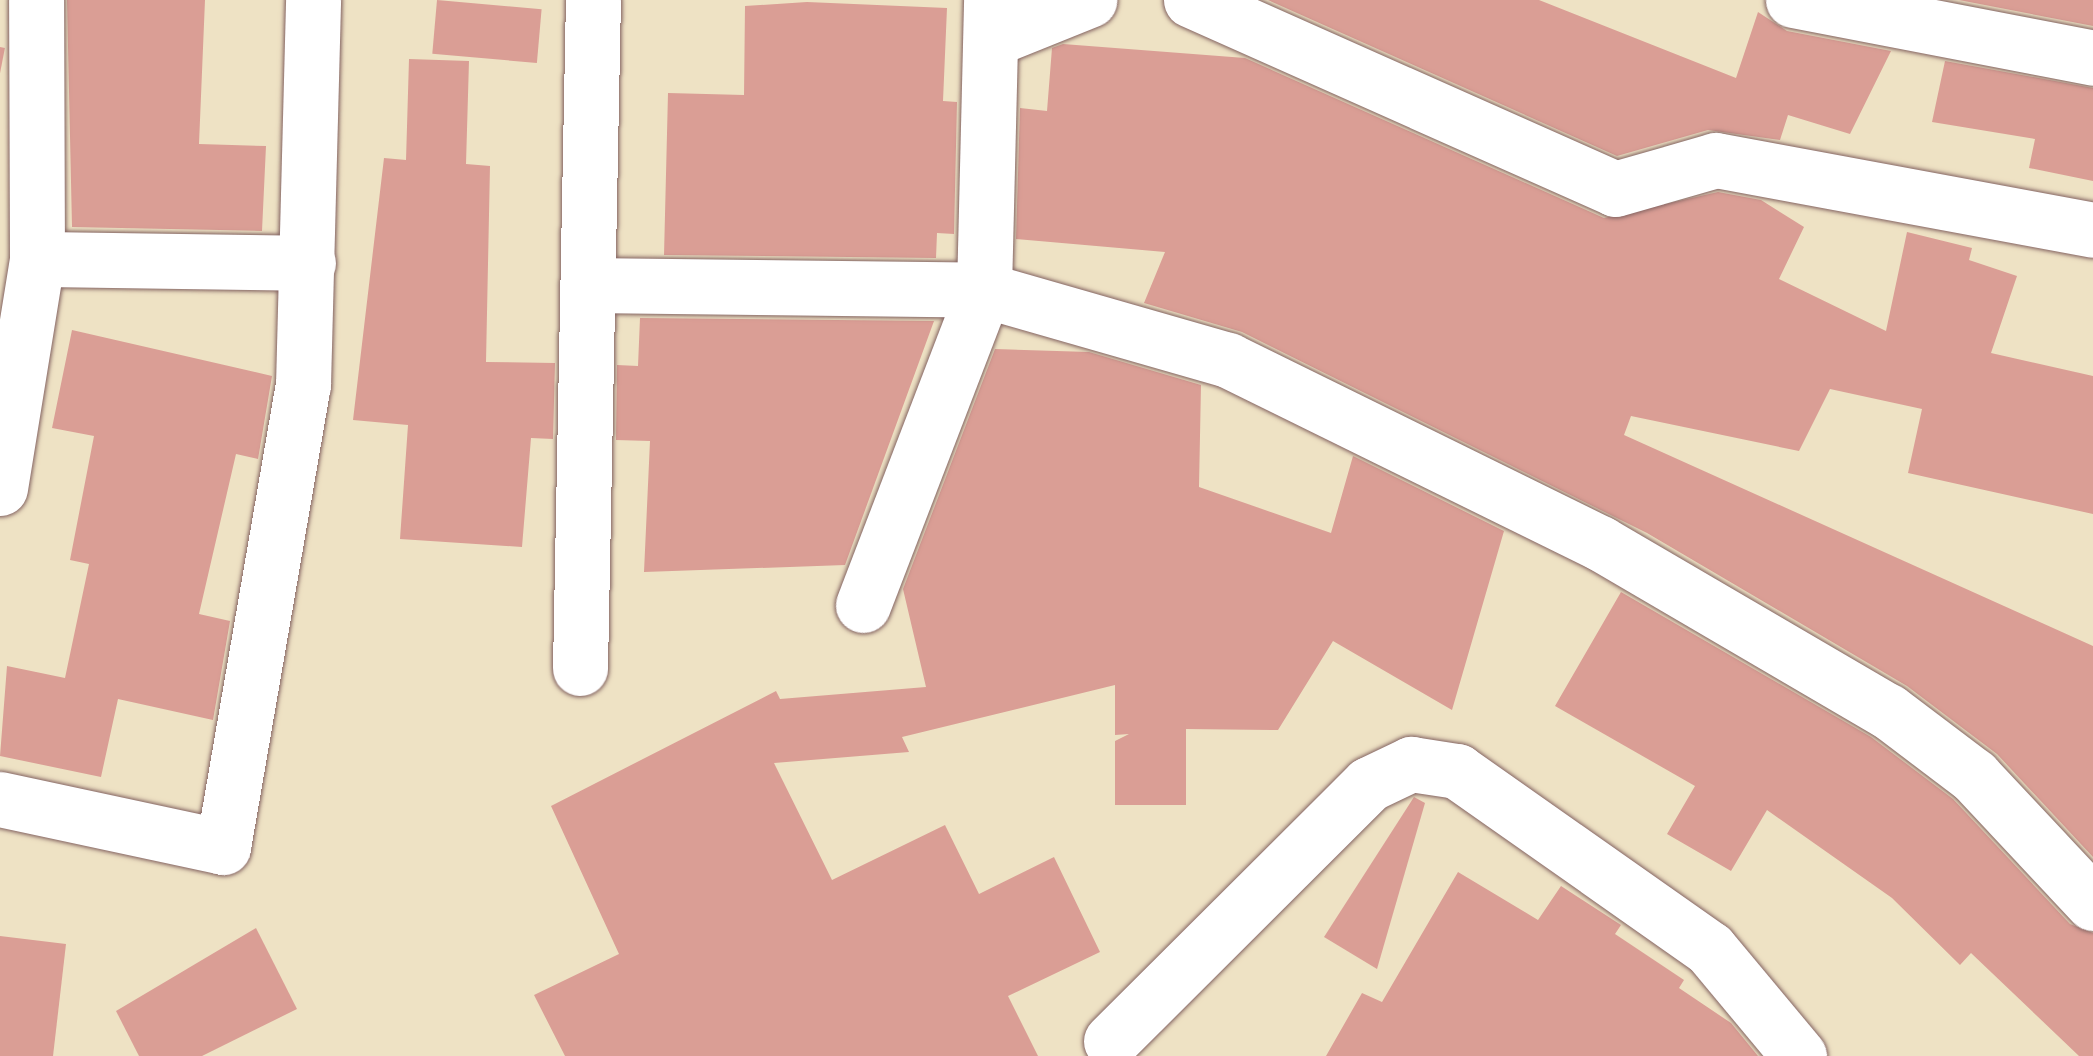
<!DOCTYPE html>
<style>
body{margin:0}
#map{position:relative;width:2093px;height:1056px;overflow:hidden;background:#eee2c4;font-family:"Gochi Hand",sans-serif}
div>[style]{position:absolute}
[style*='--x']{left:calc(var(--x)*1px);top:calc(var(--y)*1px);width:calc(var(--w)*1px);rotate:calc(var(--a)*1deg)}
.building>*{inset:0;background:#da9e95;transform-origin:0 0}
.roads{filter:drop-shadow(0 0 2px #836361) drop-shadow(0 0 2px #836361)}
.street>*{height:55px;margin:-27.5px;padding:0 27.5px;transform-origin:27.5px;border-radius:27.5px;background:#fff}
span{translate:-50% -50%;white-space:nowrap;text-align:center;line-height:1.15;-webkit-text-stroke:8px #f6f6f2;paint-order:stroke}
</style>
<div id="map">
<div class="building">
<div style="clip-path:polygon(67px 0,205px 0,199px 144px,266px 146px,262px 231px,72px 227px)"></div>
<div style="left:437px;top:0;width:105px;height:54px;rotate:5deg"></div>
<div style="clip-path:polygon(1268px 0,1539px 0,1736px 78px,1758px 12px,1787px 31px,1891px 51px,1850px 134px,1788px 115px,1780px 140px,1708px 130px,1617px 156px)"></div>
<div style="clip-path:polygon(1959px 0,2093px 0,2093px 26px)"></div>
<div style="clip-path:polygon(807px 2px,947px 8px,943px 101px,957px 102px,954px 234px,937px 233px,936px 258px,664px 255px,668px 93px,744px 95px,745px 6px)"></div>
<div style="clip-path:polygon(1063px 44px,1245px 58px,1604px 218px,1718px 192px,1761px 200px,1804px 227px,1779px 279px,1886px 331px,1907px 232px,1972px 248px,1969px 260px,2017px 276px,1991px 353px,2093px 376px,2093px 514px,1908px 473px,1922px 409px,1830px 389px,1799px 451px,1631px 416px,1624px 435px,2093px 646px,2093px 857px,1997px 754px,1907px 686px,1647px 533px,1242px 332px,1144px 303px,1165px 252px,1016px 239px,1020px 108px,1047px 111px,1052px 48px)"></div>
<div style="left:0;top:47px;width:5px;height:89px;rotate:11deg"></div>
<div style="clip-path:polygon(409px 59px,469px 61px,466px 164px,490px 166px,486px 362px,555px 363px,553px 439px,531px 438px,522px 547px,400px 539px,408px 425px,353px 420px,384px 158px,406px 160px)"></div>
<div style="clip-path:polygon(1945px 61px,2093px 88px,2093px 181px,2029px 168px,2035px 139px,1932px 122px)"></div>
<div style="clip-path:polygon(640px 318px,934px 321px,845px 565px,644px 572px,650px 441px,616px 440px,617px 365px,638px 366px)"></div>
<div style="clip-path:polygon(72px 330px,272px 376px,258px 459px,236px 454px,199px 614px,230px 621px,213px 720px,118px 699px,101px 777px,0 756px,7px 666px,65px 678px,89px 564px,70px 560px,94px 436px,52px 428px)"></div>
<div style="clip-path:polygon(995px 349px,1089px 352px,1201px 385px,1199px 487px,1331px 533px,1353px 456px,1504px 531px,1452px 710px,1333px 641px,1278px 730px,1186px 729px,1186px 805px,1115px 805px,1115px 741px,1129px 734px,1115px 735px,1115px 685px,902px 737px,909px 752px,774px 763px,832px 880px,945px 825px,979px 894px,1054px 857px,1100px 952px,1008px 996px,1038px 1056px,565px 1056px,534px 995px,619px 954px,551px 806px,776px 691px,780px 699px,926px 687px,903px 589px)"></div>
<div style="clip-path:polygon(1621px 592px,1871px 737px,1953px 799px,2070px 924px,2093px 933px,2093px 1056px,2079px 1056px,1971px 953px,1960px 965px,1892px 898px,1767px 810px,1731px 871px,1667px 834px,1695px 786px,1555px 706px)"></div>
<div style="clip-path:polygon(1414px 797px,1425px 803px,1377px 969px,1324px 937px)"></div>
<div style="clip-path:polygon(1458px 872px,1538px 920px,1561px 886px,1621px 925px,1615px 934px,1684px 980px,1679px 988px,1731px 1023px,1758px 1056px,1326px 1056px,1362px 993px,1382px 1002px)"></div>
<div style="clip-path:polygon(256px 928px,297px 1009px,202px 1056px,139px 1056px,116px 1011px)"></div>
<div style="clip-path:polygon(0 936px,66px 944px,53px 1056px,0 1056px)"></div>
</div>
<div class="roads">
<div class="street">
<div style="--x:1191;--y:0;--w:464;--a:24"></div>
<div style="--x:1615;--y:189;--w:105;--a:-16"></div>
<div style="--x:1716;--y:160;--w:383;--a:10.5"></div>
<div style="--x:1793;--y:0;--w:306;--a:10.9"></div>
<div style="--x:992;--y:39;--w:105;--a:-21.9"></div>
<div style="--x:37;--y:259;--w:271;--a:0.8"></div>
<div style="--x:593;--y:285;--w:391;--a:0.7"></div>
<div style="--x:984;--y:290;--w:254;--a:16"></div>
<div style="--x:1228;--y:360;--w:415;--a:26.2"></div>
<div style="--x:1600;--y:543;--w:333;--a:30.3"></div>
<div style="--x:1888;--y:711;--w:108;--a:37.1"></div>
<div style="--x:1974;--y:776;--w:174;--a:46.9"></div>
<div style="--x:0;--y:488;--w:232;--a:-80.8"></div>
<div style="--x:37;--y:259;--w:259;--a:-90.2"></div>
<div style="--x:863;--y:605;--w:337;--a:-69"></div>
<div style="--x:984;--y:290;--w:290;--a:-88.6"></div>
<div style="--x:580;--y:668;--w:668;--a:-88.89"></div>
<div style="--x:0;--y:799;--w:228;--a:12.1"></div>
<div style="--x:223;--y:847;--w:469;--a:-80.2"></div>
<div style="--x:303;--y:385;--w:385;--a:-88.5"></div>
<div style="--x:1111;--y:1041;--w:364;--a:-44.9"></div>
<div style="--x:1369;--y:784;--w:47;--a:-25.5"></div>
<div style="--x:1411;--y:764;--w:47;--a:8.7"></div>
<div style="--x:1457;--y:771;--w:309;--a:35.1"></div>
<div style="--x:1710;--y:949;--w:139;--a:50.2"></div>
</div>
</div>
</div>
